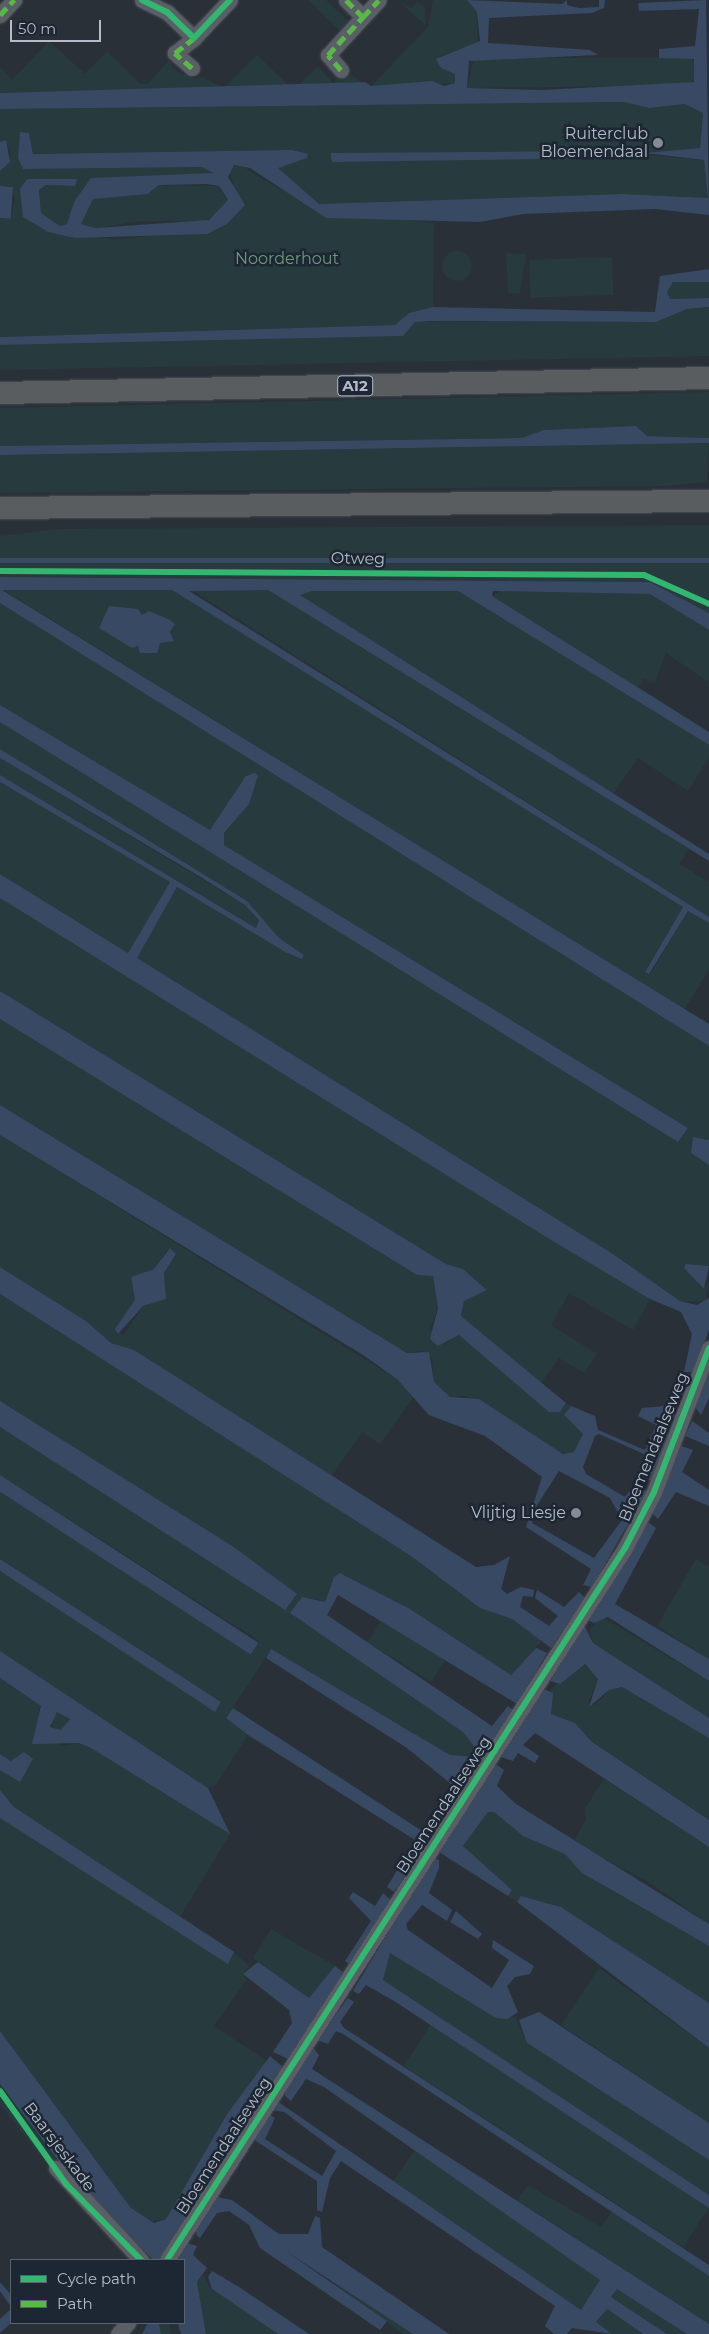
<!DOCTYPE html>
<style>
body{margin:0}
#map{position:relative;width:709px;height:2334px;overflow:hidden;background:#2a3038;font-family:Montserrat,sans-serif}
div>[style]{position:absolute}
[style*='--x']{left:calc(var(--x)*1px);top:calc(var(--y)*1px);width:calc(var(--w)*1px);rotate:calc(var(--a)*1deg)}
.green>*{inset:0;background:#273a3e;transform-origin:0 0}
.round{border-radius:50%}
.water>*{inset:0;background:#384963;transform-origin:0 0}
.roads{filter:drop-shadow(0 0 1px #484c53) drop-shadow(0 0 1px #484c53)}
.minor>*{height:15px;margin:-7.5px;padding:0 7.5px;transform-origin:7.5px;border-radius:7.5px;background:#5a5e66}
.highway>*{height:22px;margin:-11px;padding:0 11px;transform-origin:11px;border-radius:11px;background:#5a5d60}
.quiet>*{height:5px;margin-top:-2.5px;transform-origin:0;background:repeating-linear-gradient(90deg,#58b947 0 10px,transparent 0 15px)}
.cycleway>*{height:6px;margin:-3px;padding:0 3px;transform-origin:3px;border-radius:3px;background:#33b770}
.dots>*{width:14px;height:14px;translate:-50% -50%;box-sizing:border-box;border:2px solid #1d2633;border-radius:50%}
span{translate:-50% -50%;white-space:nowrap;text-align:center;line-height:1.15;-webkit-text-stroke:5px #1d2633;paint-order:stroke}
.shield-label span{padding:1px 4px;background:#1d2633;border:1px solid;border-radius:4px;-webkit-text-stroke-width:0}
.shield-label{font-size:15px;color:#b4bcc9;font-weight:700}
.poi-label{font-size:16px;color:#b4bcc9}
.right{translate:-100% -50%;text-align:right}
.park-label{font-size:16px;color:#6b9a76}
.street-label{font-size:16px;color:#b4bcc9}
.legend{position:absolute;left:10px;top:2259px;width:175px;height:65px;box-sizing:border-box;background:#1d2633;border:1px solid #59626f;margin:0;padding:6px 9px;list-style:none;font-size:15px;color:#b4bcc9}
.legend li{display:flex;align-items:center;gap:10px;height:25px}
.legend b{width:25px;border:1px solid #59626f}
.scale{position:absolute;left:10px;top:20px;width:91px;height:22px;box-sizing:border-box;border:2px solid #b4bcc9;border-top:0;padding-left:6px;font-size:15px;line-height:18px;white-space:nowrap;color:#b4bcc9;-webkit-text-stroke:4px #1d2633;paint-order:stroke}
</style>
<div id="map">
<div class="green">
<div style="clip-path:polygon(308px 0,326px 0,348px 21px,340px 31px)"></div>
<div style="clip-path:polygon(398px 0,411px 8px,417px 1px,425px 7px,425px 25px)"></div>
<div style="clip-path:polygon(433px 0,467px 0,477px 12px,478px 45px,439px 56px,455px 73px,455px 83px,371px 86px,428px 27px)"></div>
<div style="clip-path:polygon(49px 41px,85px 74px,107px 51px,140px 84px,148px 84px,169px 60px,174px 70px,195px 79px,202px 77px,224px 88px,257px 55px,289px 86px,224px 88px,0 93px,0 67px,12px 80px)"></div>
<div style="clip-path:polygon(474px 58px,692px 58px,697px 77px,690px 83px,669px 86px,467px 88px)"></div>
<div style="clip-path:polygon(318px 66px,333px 83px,345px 70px,361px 82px,300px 84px)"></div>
<div style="clip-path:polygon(625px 102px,649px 108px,685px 104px,703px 113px,700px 148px,646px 155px,704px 160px,708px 198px,623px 194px,319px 204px,277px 168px,288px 163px,292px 150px,33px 154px,29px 133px,18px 158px,23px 169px,202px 167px,213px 170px,212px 176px,91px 178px,67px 224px,60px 226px,41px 213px,39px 190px,46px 185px,75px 186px,27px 179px,23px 217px,48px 232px,116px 239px,216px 230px,227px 224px,233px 184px,229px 169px,241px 165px,279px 189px,331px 211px,434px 223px,433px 307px,409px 313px,395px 325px,0 337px,0 218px,10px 219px,15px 201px,11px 186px,0 186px,0 171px,11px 158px,10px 149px,0 142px,0 109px)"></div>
<div style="clip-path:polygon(159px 185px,218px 186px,228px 202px,220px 213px,204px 221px,143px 221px,95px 228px,81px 224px,92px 199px,151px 193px)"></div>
<div class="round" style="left:442px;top:251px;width:30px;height:30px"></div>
<div style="clip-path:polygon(506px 253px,526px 254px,520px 293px,508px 293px)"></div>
<div style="left:612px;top:257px;width:38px;height:83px;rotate:88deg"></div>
<div style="clip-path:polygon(673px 282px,709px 282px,709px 298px,670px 299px,667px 292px)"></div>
<div style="clip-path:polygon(709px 307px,709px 356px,0 370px,0 345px,403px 336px,415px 322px,656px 322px,687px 309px)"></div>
<div style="clip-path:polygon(709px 392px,709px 438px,647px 436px,636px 426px,545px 430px,522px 438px,0 446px,0 408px)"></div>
<div style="clip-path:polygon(709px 443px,707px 482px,663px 486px,0 493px,0 455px)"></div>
<div style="clip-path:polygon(709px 525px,709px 558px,0 558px,0 536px,58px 529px)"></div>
<div style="clip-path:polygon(0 563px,709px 563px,709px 613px,650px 582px,0 577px)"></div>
<div style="clip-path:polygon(evenodd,2px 589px,172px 590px,683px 907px,645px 971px,650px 974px,688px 910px,709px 923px,709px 970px,684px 1010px,2px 589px,109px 606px,175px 624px,167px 643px,160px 643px,149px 653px,99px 628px,109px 606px)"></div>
<div style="clip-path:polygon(190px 589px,268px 590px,689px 849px,679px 864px,709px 882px,709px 917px)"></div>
<div style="clip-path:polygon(301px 591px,458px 591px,709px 745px,709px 757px,688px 791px,638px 758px,612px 795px,303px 599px)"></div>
<div style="clip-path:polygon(501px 591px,650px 594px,709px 630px,709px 682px,666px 653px,655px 682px,643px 679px,638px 688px,492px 596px)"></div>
<div style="clip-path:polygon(0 603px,709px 1046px,709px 1140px,704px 1138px,691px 1153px,709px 1165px,709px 1266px,686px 1264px,699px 1286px,704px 1289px,709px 1282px,705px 1302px,680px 1301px,613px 1254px,136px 958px,177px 887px,285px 952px,304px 955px,279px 938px,247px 901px,0 749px,0 722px,678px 1142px,688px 1128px,224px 845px,224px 833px,249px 804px,258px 777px,228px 805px,210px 830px,0 705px)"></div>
<div style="clip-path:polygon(0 758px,245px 905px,259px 920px,257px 928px,0 775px)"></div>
<div style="clip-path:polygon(0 782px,170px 882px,128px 953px,0 874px)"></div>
<div style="clip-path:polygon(0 898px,650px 1299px,633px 1330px,569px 1293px,551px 1325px,597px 1354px,584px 1373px,559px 1358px,541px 1383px,461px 1316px,464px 1301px,487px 1290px,463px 1269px,446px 1264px,0 991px)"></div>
<div style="clip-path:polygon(0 1019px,417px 1275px,433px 1276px,438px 1308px,430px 1329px,445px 1344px,459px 1335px,468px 1340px,560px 1412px,566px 1403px,571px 1406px,564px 1415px,584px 1434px,574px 1452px,569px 1455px,554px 1449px,467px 1396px,450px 1397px,434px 1382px,432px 1358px,423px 1351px,407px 1353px,0 1105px)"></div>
<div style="clip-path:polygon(evenodd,0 1135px,397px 1379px,414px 1396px,380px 1444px,362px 1432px,331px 1477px,134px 1350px,111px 1343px,86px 1321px,0 1267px,0 1135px,169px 1248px,176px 1254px,164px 1273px,166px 1299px,143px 1306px,123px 1335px,116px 1329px,135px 1300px,131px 1277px,154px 1269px,169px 1248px)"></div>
<div style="clip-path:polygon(0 1294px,411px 1556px,480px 1608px,512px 1619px,542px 1641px,511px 1675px,410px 1609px,340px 1573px,330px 1586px,325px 1602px,309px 1598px,290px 1613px,463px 1732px,478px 1752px,474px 1758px,450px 1755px,271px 1649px,226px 1718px,248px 1735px,216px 1784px,208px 1788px,0 1651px,0 1571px,215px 1711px,221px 1702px,0 1559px,0 1489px,252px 1651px,259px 1641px,0 1475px,0 1427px,285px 1609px,296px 1594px,234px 1547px,0 1401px)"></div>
<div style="clip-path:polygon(696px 1559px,709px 1567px,709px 1659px,657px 1626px)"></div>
<div style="clip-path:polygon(602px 1617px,709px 1681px,709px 1718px,593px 1643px,590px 1629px)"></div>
<div style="left:382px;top:1619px;width:75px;height:27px;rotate:32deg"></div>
<div style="clip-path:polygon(580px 1664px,592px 1669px,598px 1679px,588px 1703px,595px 1705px,609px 1690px,622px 1687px,709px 1738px,709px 1820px,592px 1742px,575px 1723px,550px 1714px,550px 1690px)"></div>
<div style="clip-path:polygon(0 1678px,41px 1706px,38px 1715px,61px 1746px,79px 1743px,91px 1748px,230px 1834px,180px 1917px,14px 1807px,0 1790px,0 1770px,20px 1782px,11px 1761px,0 1754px)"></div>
<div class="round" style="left:51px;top:1712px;width:18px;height:18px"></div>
<div style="clip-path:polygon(604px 1779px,709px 1847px,709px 1924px,650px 1883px,574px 1842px,586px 1819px,584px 1810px)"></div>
<div style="clip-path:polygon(488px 1812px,494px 1812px,523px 1836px,565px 1854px,607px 1888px,709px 1946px,709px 2003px,561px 1907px,522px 1896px,517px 1902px,508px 1896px,512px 1890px,463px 1846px)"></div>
<div style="clip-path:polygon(0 1818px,228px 1963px,234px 1952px,249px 1966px,243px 1974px,247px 1979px,214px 2026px,267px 2061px,227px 2114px,166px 2219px,147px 2222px,131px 2208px,0 2031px)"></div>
<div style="clip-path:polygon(271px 1929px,335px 1966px,315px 1995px,309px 1999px,253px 1958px)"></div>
<div style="clip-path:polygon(390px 1953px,508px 2019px,515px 2016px,527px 2043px,709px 2160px,709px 2195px,388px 1985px,383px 1980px)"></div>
<div style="clip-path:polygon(599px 1968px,709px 2048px,709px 2123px,561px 2025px)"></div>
<div style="left:431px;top:2024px;width:333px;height:50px;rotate:33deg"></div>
<div style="clip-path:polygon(0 2084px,70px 2176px,153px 2260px,146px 2260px,57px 2167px)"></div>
<div style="clip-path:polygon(0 2096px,58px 2176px,58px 2179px,0 2104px)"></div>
<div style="clip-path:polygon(415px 2150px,588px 2268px,600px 2280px,581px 2310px,393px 2181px)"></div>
<div style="clip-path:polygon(528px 2185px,601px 2227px,612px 2211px,709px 2276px,709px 2324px,517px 2200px)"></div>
<div style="clip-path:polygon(286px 2248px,413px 2334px,403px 2334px)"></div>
<div style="clip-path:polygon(203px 2275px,212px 2289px,278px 2334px,206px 2334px,197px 2282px)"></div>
<div style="clip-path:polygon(617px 2289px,674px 2325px,687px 2334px,667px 2334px,611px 2297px)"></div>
<div style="clip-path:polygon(607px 2309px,643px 2334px,612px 2334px,596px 2322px)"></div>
<div style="clip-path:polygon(159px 2323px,169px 2323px,171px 2334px,161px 2334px)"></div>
</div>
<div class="water">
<div style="clip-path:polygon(evenodd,467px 0,562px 4px,567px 0,567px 5px,579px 8px,599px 7px,599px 0,605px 0,604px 8px,592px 13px,489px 18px,488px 43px,590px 50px,598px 55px,469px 61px,467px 88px,542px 90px,694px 82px,694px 59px,659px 58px,659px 49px,695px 46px,699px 9px,639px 11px,638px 3px,706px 0,709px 215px,655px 209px,523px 214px,480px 222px,326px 218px,250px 168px,234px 165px,228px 177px,245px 205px,227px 224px,207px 234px,75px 238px,48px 232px,23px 217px,20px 189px,27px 179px,77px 179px,75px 186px,46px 185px,39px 190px,41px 213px,60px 226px,67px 224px,74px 202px,91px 178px,214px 173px,202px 167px,23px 169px,18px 158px,20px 132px,29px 133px,33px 154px,292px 150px,308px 154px,307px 158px,278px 168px,319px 204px,623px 194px,708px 198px,704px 160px,645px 153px,700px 148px,703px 113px,685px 104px,649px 108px,624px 102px,0 109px,0 93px,365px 82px,371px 86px,432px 81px,444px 86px,455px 83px,455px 74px,441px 68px,436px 59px,480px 41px,477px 12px,467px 0,207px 184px,219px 186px,228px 200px,209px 220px,95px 228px,81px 224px,93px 199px,148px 194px,159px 185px,207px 184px)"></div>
<div style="clip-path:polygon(6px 140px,10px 162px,0 171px,0 142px)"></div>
<div style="clip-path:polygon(605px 151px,605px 158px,332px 162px,331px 158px,331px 153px)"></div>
<div style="left:0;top:186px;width:13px;height:32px;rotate:4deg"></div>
<div style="clip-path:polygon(709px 269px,709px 282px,673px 282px,667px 292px,670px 299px,709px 298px,709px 307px,687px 309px,656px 322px,433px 321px,415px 322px,403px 336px,0 345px,0 337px,395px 325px,409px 313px,433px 307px,655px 312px,660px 276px)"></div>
<div style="clip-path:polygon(636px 426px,647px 436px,709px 438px,709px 443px,0 455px,0 446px,522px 438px,544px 430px)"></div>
<div style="left:0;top:558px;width:709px;height:5px"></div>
<div style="clip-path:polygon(0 577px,650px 582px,709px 613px,709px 630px,650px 594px,493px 591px,492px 596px,709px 732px,709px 745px,458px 591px,312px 591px,300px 595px,709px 854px,709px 861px,268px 590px,189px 591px,709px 917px,709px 923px,688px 911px,649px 974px,645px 972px,683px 907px,172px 590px,2px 590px,709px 1024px,709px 1046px,0 603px)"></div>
<div style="clip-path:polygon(109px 606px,138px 609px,142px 615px,149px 611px,168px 619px,175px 624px,170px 632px,174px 641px,160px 643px,157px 653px,140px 653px,138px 646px,132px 648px,99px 628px)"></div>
<div style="clip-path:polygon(0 705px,210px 830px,246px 776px,255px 773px,258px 776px,249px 804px,224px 833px,224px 845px,688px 1128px,678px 1142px,0 722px)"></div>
<div style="clip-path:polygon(0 749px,247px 901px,279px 938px,304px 955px,302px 959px,285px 952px,177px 887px,137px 958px,613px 1254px,680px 1301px,697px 1305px,709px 1298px,709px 1330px,694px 1372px,684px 1372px,692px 1334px,681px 1312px,650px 1299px,543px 1235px,0 898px,0 874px,128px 953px,170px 882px,0 782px,0 775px,256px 928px,259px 920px,245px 905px,199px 876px,0 758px)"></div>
<div style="clip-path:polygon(0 991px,446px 1264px,463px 1269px,487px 1290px,464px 1301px,461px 1316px,566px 1403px,560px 1412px,549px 1412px,459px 1335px,438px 1346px,430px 1339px,438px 1308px,433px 1276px,417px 1275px,0 1019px)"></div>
<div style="clip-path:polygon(evenodd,0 1105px,407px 1353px,429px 1352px,434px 1382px,450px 1397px,479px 1399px,563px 1454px,574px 1452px,583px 1434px,564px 1415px,571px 1406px,595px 1416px,598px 1430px,645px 1450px,656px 1425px,638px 1416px,642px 1408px,664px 1406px,676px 1382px,686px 1380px,652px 1481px,638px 1477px,644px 1454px,599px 1434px,595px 1436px,583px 1467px,586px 1474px,625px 1497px,635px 1485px,647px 1491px,592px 1587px,583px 1585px,591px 1569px,526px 1527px,542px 1477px,485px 1436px,429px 1415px,397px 1379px,363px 1355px,0 1135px,0 1105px,559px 1471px,610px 1498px,622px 1520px,594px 1558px,532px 1523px,534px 1510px,559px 1471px)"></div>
<div style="clip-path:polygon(693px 1137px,709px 1140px,709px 1165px,691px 1153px)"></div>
<div style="clip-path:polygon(170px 1248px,176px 1254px,164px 1273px,166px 1299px,143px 1306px,118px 1334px,115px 1329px,135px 1300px,131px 1277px,154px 1269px)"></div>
<div style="clip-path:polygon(686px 1264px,709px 1266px,704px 1289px,684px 1268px)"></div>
<div style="clip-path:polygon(0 1267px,86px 1321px,111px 1343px,134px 1350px,476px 1567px,494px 1565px,510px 1556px,501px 1589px,507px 1594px,521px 1587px,534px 1590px,533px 1597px,523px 1596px,520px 1607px,549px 1626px,558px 1616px,535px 1598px,537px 1590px,564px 1607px,579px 1592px,585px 1598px,551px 1648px,512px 1619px,480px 1608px,411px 1556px,0 1294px)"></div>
<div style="clip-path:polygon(709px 1368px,709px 1398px,701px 1415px,695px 1407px)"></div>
<div style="clip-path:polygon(0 1401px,234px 1547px,297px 1594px,285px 1610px,0 1427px)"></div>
<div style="clip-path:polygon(692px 1421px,709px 1433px,709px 1446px,685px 1436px)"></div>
<div style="clip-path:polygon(681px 1446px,693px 1450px,682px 1472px,709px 1490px,709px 1506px,676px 1492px,658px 1519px,652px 1513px)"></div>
<div style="left:0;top:1475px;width:308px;height:14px;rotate:33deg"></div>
<div style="clip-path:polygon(648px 1522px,656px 1528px,615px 1604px,709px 1659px,709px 1681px,608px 1617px,594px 1623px,588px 1620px)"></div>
<div style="clip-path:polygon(0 1559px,221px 1702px,215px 1712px,0 1571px)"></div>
<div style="clip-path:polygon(340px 1573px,410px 1609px,511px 1675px,536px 1648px,547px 1653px,517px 1704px,338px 1595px,327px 1615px,492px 1726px,508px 1706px,513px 1710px,486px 1755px,479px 1753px,463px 1732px,290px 1613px,302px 1597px,325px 1602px,334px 1577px)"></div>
<div style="clip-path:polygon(584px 1625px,593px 1643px,709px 1718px,709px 1738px,622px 1687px,609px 1690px,589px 1707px,598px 1679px,585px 1664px,560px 1684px,550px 1681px)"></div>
<div style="clip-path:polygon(271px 1649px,450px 1755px,475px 1757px,480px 1765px,466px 1785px,457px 1789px,407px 1748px,266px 1658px)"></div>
<div style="clip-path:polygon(evenodd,0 1651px,208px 1788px,230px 1834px,91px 1748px,79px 1743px,32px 1744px,41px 1706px,0 1678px,0 1651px,57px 1712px,70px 1719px,61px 1730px,50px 1727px,57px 1712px)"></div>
<div style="clip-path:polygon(542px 1688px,553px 1693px,551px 1714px,575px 1723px,592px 1742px,709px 1820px,709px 1847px,535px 1733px,523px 1745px,539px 1756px,535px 1763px,518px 1753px,513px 1761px,501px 1757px)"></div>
<div style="clip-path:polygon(233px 1708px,422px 1831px,446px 1795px,452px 1800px,451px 1808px,420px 1848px,413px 1844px,415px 1840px,248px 1735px,226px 1718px)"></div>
<div style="clip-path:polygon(24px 1752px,33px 1759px,20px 1782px,0 1770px,0 1754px,11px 1761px)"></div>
<div style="clip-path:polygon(494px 1763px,504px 1770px,497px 1786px,516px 1804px,709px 1924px,709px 1946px,582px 1873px,565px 1854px,523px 1836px,494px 1812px,488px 1812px,463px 1846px,512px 1890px,508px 1896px,439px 1852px)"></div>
<div style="clip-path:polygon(0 1790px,14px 1807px,234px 1952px,228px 1964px,0 1818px)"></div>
<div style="clip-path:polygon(410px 1849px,420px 1855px,394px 1892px,387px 1887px)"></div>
<div style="clip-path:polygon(433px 1858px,439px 1860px,439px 1868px,429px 1893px,452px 1910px,447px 1921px,422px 1905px,406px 1924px,408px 1930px,492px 1988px,509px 1960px,492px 1948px,493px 1940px,534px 1966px,530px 1974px,515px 1977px,507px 1986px,518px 2012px,508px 2019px,496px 2018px,390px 1953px,383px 1980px,709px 2195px,709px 2208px,394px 2001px,366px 1985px,359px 1994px,353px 1991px)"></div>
<div style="clip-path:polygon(353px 1892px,375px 1906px,383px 1893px,392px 1901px,349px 1964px,345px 1961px,371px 1921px,349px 1898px)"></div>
<div style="clip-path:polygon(521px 1896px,561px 1907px,709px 2003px,709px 2048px,517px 1902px)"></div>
<div style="clip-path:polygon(456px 1911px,482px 1934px,478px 1939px,450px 1922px)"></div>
<div style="clip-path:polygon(258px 1962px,309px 1998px,335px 1966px,344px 1973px,290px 2060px,273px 2052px,292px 2023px,289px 2010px,243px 1974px)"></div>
<div style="clip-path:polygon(348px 1998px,354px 2002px,340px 2022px,344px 2028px,709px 2265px,709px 2276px,343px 2034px,336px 2031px,328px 2044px,317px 2040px)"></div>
<div style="clip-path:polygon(539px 2012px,709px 2123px,709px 2160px,527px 2043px,519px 2020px)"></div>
<div style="clip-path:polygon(0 2031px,131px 2208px,154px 2223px,166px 2219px,227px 2114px,270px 2056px,284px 2068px,163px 2260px,153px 2260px,70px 2176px,0 2084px)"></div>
<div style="clip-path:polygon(312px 2046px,319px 2055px,312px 2069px,709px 2324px,709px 2334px,687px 2334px,617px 2289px,611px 2297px,667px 2334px,643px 2334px,607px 2309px,596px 2322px,612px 2334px,572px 2328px,567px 2334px,554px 2334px,545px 2326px,555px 2306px,341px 2161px,330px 2178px,322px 2212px,317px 2210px,317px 2181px,253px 2139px,270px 2115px,275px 2118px,265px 2139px,322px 2176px,336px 2151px,284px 2112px,273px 2110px,277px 2101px,581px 2310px,600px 2280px,324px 2087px,306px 2079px,291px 2101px,286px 2097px,283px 2091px)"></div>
<div style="clip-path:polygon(217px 2197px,232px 2200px,279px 2234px,308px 2234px,315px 2216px,320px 2218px,322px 2247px,449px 2334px,413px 2334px,284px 2250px,387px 2321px,380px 2330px,260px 2248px,249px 2225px,229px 2211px,217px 2213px,200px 2238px,197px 2236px,195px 2230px)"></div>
<div style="clip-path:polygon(187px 2243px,197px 2246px,193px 2255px,207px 2268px,197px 2282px,206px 2334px,181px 2334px,179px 2328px,178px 2323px,184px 2323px,184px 2260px,178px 2260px)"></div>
<div style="clip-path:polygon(212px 2271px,239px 2287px,309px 2334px,278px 2334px,212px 2289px,208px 2277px)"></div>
<div style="clip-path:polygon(0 2282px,11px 2295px,11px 2307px,0 2291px)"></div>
<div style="clip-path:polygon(11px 2309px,11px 2323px,0 2333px,0 2319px)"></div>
<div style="clip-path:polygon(148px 2323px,159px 2323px,161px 2334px,142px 2334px)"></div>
</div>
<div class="roads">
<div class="minor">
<div style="--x:142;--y:0;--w:28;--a:26"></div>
<div style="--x:167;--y:12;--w:37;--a:44"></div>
<div style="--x:194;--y:38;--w:52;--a:-46.5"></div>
<div style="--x:346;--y:0;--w:24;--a:45"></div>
<div style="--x:363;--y:17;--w:23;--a:-47"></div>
<div style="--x:0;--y:15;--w:21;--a:-47"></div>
<div style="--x:192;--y:68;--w:23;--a:-139"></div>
<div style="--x:175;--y:53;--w:24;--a:-38"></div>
<div style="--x:341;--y:70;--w:20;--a:-131"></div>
<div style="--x:328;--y:55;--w:52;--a:-47.4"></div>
<div style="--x:56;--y:2168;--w:125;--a:47.3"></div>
<div style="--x:167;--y:2260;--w:847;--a:-57.25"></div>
<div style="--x:625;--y:1548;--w:63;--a:-62.6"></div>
<div style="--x:654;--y:1492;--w:154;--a:-69.1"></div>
<div style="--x:118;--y:2334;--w:15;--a:-48"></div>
</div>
<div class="highway">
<div style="--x:0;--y:393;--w:709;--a:-1.21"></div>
<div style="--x:0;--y:508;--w:709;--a:-0.57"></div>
</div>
</div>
<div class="quiet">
<div style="--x:346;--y:0;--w:24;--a:45"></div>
<div style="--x:363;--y:17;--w:23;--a:-47"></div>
<div style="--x:0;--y:15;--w:21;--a:-47"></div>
<div style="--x:192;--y:68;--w:23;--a:-139"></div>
<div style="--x:175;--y:53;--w:24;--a:-38"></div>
<div style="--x:341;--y:70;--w:20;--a:-131"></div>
<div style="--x:328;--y:55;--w:52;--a:-47.4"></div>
</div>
<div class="cycleway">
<div style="--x:142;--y:0;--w:28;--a:26"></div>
<div style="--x:167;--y:12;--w:37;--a:44"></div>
<div style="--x:194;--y:38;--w:52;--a:-46.5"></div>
<div style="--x:0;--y:571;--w:644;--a:0.36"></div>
<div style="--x:644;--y:575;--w:71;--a:24"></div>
<div style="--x:0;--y:2091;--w:114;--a:54.6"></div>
<div style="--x:66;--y:2184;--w:107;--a:45.4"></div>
<div style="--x:167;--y:2260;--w:847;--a:-57.25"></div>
<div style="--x:625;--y:1548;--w:63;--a:-62.6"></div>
<div style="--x:654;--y:1492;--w:154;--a:-69.1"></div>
</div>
<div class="dots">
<div style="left:658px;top:143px;background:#848b96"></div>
<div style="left:576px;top:1513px;background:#848b96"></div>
</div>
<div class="shield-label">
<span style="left:355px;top:386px">A12</span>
</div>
<div class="poi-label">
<span class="right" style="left:648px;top:143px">Ruiterclub<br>Bloemendaal</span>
<span class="right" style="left:566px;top:1513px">Vlijtig Liesje</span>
</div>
<div class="park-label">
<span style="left:287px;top:259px">Noorderhout</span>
</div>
<div class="street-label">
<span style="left:358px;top:559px;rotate:1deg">Otweg</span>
<span style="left:654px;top:1447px;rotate:-68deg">Bloemendaalseweg</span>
<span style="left:444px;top:1805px;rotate:-57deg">Bloemendaalseweg</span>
<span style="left:224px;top:2146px;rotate:-57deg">Bloemendaalseweg</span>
<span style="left:59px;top:2147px;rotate:53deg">Baarsjeskade</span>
</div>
<ul class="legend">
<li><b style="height:6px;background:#33b770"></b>Cycle path</li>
<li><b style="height:6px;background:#58b947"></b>Path</li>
</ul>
<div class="scale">50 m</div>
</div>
